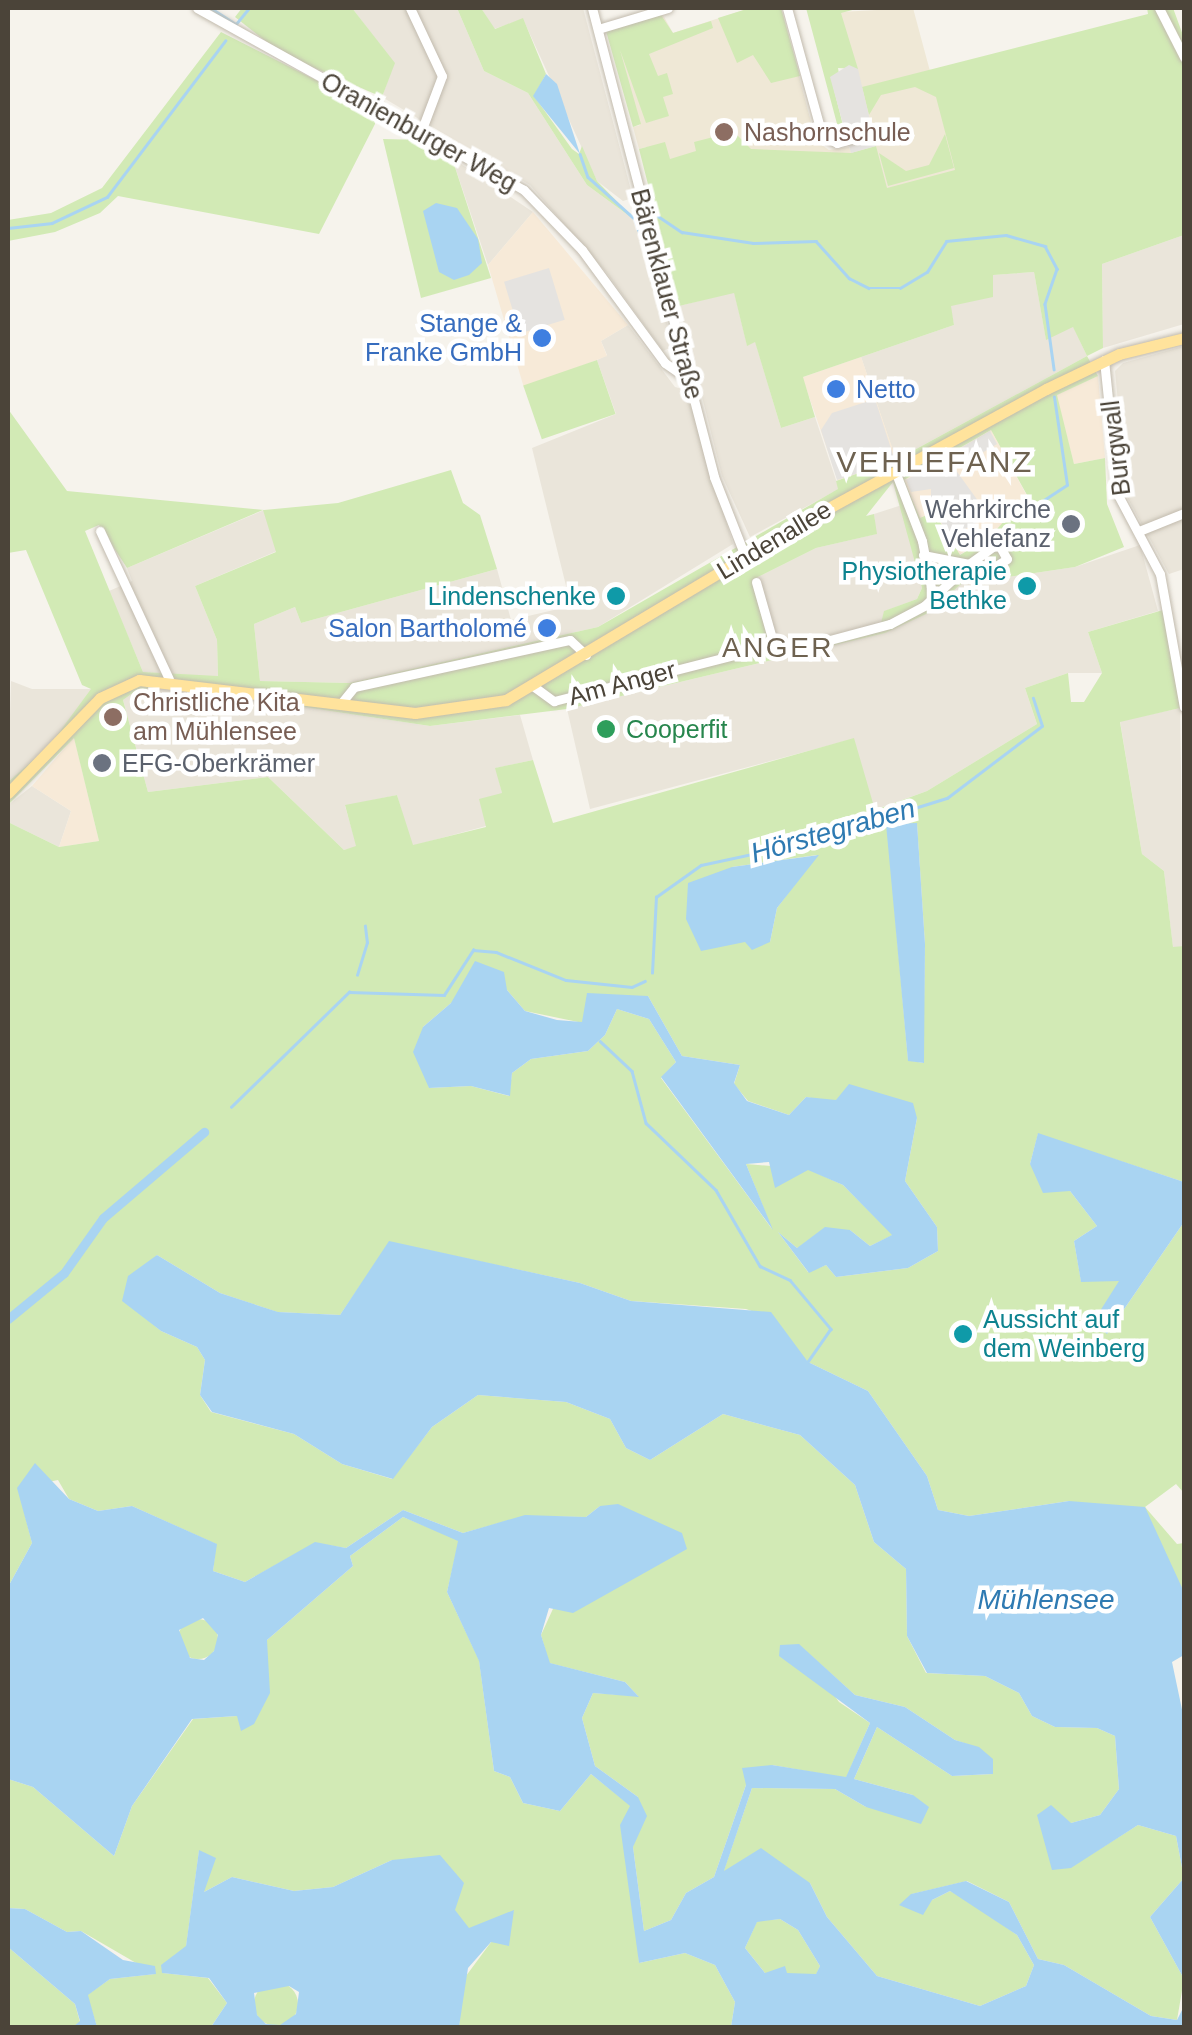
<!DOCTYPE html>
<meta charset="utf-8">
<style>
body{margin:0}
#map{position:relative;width:1192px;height:2035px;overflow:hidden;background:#f6f3ec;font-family:Arial,sans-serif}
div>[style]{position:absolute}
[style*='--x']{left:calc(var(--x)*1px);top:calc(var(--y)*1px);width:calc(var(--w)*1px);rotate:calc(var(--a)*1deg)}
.residential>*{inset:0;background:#eae5da}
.commercial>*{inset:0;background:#f7ead8;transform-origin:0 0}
.education>*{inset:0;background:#efe8d6}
.green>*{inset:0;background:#d2eab5;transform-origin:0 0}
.round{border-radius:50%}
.parking>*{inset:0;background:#e5e3e0;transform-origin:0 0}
.water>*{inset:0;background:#a9d4f2}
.stream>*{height:2.5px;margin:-1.25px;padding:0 1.25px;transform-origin:1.25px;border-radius:1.25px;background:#a9d4f2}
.canal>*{height:9px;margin:-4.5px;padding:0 4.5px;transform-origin:4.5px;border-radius:4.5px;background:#a9d4f2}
.roads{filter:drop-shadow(0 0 2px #c2bbae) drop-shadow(0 0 2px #c2bbae)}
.minor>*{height:9px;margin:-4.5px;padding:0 4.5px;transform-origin:4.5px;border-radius:4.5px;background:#fff}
.major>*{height:11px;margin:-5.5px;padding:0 5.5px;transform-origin:5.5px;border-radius:5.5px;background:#ffe39c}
.dots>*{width:28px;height:28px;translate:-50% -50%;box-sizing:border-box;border:5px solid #fff;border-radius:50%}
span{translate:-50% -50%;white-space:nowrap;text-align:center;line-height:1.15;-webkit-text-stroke:9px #fff;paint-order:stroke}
.street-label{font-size:25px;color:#4b4439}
.education-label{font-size:25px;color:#785e54}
.left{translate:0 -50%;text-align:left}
.shop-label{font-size:25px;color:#366cbe}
.right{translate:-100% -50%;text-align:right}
.worship-label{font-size:25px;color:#5b616d}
.culture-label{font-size:25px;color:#0d838f}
.leisure-label{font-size:25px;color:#27864d}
.neighbourhood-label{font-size:28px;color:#6e6250;letter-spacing:2.5px}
.water-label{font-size:28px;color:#2e7ab2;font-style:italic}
.quarter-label{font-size:30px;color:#6e6250;letter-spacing:2.5px}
.frame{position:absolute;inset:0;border:10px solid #4b4439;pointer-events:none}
</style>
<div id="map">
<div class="residential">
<div style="clip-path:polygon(352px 8px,457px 8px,484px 71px,528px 93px,587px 185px,636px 221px,674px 346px,663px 351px,606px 272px,530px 185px,382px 97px,394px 63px)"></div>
<div style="clip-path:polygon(481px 8px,583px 8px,633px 198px,623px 201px,597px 181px,523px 19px,494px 29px)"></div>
<div style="clip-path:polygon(452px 158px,533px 212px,488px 265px)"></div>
<div style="clip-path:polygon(1184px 235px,1184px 324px,1103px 348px,1102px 264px)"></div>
<div style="clip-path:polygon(1034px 272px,1046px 339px,1073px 326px,1087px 356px,896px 460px,861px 357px,954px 325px,950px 306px,993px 275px)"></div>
<div style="clip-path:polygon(734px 292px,747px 345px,755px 341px,781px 428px,815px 417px,839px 489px,750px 537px,722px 476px,679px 306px)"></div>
<div style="clip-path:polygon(628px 325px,675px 387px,686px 390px,733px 544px,598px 627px,349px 683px,260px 681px,254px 624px,295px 607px,301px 623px,497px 569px,511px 620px,571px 606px,532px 448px,616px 414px,597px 360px,607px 355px,601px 341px)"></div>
<div style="clip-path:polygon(1184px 346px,1184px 569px,1169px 574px,1127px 497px,1115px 371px,1123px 363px)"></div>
<div style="clip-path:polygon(902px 505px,922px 588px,917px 599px,885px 611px,881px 623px,813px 641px,769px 640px,752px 580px,816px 548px,876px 534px,874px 514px)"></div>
<div style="clip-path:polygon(264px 510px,277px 551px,195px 586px,217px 640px,218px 677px,143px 672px,109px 591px,132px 581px,127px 568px)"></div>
<div style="clip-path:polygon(1140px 545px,1158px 611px,1088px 632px,1102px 673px,1068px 673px,1025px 688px,1037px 724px,927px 791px,874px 810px,853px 739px,590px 809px,567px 709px,885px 633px,961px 584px,1075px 567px)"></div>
<div style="clip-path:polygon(11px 681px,32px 689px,92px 689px,49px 746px,8px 782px)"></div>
<div style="clip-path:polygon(165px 686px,430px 726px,520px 715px,533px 760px,496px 768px,502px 793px,486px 826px,412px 846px,397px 795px,345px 806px,357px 847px,344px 850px,268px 777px,148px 792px,123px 700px,137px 690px)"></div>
<div style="clip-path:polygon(1180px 708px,1184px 946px,1173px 948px,1164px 871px,1142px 854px,1120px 721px)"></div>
<div style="clip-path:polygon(32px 786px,71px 811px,59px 847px,8px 822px,8px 805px)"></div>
</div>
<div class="commercial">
<div style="clip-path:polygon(533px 212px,628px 325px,601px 341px,607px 356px,524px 388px,488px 265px)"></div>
<div style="left:861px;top:357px;width:109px;height:62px;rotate:71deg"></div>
<div style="clip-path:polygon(1098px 376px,1105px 458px,1074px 464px,1056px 395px)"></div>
<div style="clip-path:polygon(991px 430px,1027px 496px,990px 537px,959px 555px,934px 513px,920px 519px,904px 480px)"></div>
<div style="clip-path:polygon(74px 737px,99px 841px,59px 847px,71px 811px,32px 786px)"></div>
</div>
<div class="education">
<div style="clip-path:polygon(750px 8px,781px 8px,816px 141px,829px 150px,849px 147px,851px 152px,875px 146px,879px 135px,870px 127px,840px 12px,913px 8px,959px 179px,996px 196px,674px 180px,646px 147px,639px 149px,633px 127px,640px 125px,615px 33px,663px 15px,673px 33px)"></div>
</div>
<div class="green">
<div style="clip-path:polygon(242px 8px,352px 8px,395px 63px,382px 97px,282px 54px,235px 17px)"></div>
<div style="clip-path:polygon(457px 8px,481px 8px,495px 29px,523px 18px,546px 74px,534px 96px,572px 149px,579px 154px,582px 146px,597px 181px,636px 221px,587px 185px,528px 93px,484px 71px)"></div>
<div style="clip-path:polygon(750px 8px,781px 8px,800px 76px,771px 83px,753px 55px,737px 63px,718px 18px)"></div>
<div style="clip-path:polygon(806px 8px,860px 8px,841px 13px,858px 69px,838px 68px,839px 74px,831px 78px,845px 133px,840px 135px)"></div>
<div style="clip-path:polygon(evenodd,1147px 8px,1173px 8px,1184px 38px,1184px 235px,1102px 264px,1103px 348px,1087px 356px,1098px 376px,1057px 395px,1074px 464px,1105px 458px,1107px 504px,1124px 547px,1075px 567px,961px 584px,926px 614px,885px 633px,567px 709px,430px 726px,165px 686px,137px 690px,123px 700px,148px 792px,268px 777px,344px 850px,356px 846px,345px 805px,397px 795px,413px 845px,486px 827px,479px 799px,502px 793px,495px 768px,533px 760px,553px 823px,854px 738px,875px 810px,927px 791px,1037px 724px,1025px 688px,1068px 673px,1071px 702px,1084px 702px,1102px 673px,1088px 632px,1163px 610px,1180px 708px,1120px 722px,1142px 854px,1164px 871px,1173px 947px,1184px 946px,1184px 1182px,1038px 1134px,1030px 1164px,1070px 1191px,1097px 1226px,1074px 1241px,1081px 1281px,1120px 1281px,1107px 1334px,1184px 1222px,1184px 1493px,1176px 1484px,1145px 1507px,1177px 1544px,1184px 1543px,1184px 1592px,1069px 1501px,969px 1516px,938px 1510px,927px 1476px,868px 1391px,808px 1362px,763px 1315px,746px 1309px,631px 1301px,580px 1283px,390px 1242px,340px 1315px,277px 1312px,220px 1293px,157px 1255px,123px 1300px,161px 1331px,197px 1347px,205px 1360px,200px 1395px,211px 1412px,294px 1434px,342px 1464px,392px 1479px,432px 1427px,478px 1395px,566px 1402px,610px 1419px,626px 1448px,650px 1460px,723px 1414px,800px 1435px,855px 1485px,874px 1542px,906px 1569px,907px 1636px,926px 1673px,985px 1676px,1019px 1693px,1032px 1716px,1055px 1727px,1097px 1728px,1115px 1736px,1119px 1789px,1100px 1815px,1071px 1823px,1071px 1867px,1138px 1825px,1176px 1836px,1184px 1878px,1150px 1917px,1184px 1979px,1177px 2020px,1151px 2016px,1064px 1965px,1038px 1959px,1009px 1902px,967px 1881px,912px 1894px,932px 1900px,950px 1891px,969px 1901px,1017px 1935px,1034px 1965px,1026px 1986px,980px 2006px,877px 1976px,827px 1917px,810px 1883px,723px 1873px,752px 1788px,835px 1789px,866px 1807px,913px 1795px,854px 1779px,877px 1727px,952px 1776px,993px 1774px,979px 1748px,955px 1740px,905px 1707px,855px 1695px,798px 1644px,839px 1702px,870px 1723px,846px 1778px,772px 1765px,746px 1785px,714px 1877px,686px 1893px,671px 1920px,644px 1931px,633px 1847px,638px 1797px,595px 1766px,582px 1718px,593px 1693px,638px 1696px,625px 1682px,549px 1663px,541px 1635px,600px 1506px,586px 1517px,525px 1516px,463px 1533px,403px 1510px,346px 1548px,315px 1543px,245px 1582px,213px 1571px,216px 1544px,132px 1506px,98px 1511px,69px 1499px,58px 1480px,18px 1488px,32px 1543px,8px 1587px,8px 822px,59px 847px,99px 841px,74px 738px,8px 805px,8px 782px,49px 746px,91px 689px,82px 685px,26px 550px,8px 553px,8px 409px,67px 491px,264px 510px,338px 503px,451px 470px,463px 503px,480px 515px,497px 569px,301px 623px,295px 607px,254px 624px,260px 681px,349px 683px,598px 627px,838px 489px,836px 481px,896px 460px,1087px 356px,1073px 327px,1046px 340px,1034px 272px,993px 275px,993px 297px,951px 306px,954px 325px,803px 377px,815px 417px,781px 428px,755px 342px,747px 346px,734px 293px,679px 306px,639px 149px,665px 142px,670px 159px,696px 151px,694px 142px,725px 134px,724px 122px,751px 149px,851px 153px,876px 146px,887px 188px,955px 170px,936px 97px,915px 87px,881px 95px,869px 115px,862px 87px,1148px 14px,1147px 8px,991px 430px,1027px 495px,990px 537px,960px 555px,934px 512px,920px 518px,904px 480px,991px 430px,1147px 8px,893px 482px,922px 588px,917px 599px,884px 611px,881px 623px,813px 641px,769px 640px,752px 580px,816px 548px,877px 534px,874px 514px,866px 516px,893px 482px,1147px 8px,263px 510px,276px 552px,195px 586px,217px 640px,218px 676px,143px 672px,85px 531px,99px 525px,127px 568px,263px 510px,1147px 8px,917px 824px,925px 944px,923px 1063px,908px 1060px,887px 825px,917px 824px,1147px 8px,817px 855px,777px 908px,770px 942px,746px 942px,732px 867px,817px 855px,1147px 8px,507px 990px,525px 1011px,583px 1023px,648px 996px,682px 1056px,740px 1065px,734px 1084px,748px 1101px,789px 1115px,806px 1097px,917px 1118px,905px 1181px,937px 1227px,938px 1251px,908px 1268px,836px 1277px,826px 1265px,808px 1272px,778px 1232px,797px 1248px,850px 1230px,870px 1246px,893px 1235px,843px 1185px,808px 1169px,746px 1164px,772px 1229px,661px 1078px,676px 1062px,649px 1019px,617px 1009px,605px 1035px,588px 1051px,531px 1059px,512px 1073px,509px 1096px,471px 1086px,429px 1088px,423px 1027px,451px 1003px,507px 990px)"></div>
<div style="clip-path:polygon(659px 12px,673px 33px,711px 21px,713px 28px,649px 54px,658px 76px,667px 73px,673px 94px,663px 97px,669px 116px,646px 123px,620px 50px,641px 124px,633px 127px,606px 31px)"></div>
<div style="clip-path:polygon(221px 32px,375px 110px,375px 124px,319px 234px,118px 196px,100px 213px,55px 232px,8px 241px,8px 220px,51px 213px,102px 188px)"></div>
<div style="clip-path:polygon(945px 134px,954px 168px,888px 186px,879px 153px,906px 171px,929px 165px)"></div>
<div style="clip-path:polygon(383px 139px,422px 140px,452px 158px,491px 278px,421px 298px)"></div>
<div style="left:597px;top:360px;width:57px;height:78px;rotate:71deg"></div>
<div style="clip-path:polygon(403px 1517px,459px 1540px,447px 1592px,479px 1660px,494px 1771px,510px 1777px,523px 1803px,560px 1811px,591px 1774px,631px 1806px,639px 1963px,685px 1953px,715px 1965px,735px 2002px,731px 2027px,459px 2027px,463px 1980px,514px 1911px,469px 1929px,392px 1860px,333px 1887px,294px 1891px,232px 1877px,202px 1893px,199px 1851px,186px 1947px,163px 1973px,208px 1978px,227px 2003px,211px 2027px,97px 2027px,87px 1995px,110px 1979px,155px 1974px,81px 1931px,67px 1932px,25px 1909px,8px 1908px,8px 1779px,33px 1787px,114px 1856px,132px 1806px,193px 1719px,237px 1716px,267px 1663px,267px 1640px,353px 1566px,350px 1556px)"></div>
<div class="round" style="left:178px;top:1619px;width:40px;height:40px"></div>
<div style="clip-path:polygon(780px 1919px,798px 1930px,820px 1966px,816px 1975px,765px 1973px,745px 1948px,757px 1921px)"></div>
<div style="clip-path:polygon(8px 1947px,75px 2004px,80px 2022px,73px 2027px,8px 2027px)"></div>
<div class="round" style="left:254px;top:1982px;width:44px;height:44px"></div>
</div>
<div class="parking">
<div style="clip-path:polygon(849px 65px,858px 69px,876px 146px,851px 153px,830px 77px)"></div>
<div style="left:549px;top:268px;width:54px;height:47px;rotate:73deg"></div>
<div style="clip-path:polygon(875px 399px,895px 461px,837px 480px,821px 430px,832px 413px)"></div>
<div style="clip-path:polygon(990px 431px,997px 444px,955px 469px,989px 516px,950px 537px,931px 505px,931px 489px,911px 492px,906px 480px)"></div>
</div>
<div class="water">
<div style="clip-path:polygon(546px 74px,557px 84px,580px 154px,533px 96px)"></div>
<div style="clip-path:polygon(436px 203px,457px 208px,478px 239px,482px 263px,469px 275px,454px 280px,439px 272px,423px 211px)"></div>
<div style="clip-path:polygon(917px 823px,925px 944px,924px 1063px,908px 1061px,886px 824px)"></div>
<div style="clip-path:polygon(819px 855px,777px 908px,770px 942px,752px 950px,745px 942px,701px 951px,686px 919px,688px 883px,732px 867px)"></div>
<div style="clip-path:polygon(475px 961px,504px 972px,507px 990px,525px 1011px,557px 1020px,582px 1022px,587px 993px,648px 996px,682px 1056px,740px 1065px,734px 1083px,747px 1101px,789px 1115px,806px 1097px,836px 1100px,849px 1084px,913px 1103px,917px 1118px,905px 1181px,937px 1227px,938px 1251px,908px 1268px,836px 1277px,826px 1265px,809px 1273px,778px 1232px,797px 1248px,825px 1227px,850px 1230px,870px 1246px,892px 1235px,843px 1185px,808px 1170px,775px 1188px,769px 1162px,746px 1164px,773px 1230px,661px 1077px,676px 1062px,649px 1019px,617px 1009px,605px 1035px,588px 1051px,531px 1059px,512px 1073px,510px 1096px,471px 1086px,429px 1088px,413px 1052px,423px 1027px,451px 1003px)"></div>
<div style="clip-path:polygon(1038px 1133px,1184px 1182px,1184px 1222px,1107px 1334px,1093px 1322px,1119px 1281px,1081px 1282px,1074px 1241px,1097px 1226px,1070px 1191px,1043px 1193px,1030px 1164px)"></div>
<div style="clip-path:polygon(389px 1241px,580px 1283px,631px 1301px,771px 1312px,808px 1362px,868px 1391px,927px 1476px,938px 1510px,969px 1516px,1069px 1501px,1145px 1507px,1184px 1592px,1184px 1655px,1172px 1662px,1184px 1719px,1184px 1979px,1150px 1917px,1184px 1878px,1176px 1836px,1138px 1825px,1071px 1868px,1052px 1870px,1037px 1815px,1051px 1805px,1071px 1823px,1100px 1815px,1119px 1789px,1115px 1736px,1097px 1728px,1055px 1727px,1032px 1716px,1019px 1693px,985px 1676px,927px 1673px,907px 1636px,906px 1569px,874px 1542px,855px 1485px,800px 1435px,723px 1414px,650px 1460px,626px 1448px,610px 1419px,566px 1402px,478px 1395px,432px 1427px,393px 1479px,342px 1464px,294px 1434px,212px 1412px,200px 1395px,205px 1360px,197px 1347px,161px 1331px,122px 1301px,128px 1276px,157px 1255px,220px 1293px,278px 1312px,340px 1315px)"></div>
<div style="clip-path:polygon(evenodd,35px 1463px,69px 1499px,98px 1511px,132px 1506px,217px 1544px,213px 1571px,245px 1582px,315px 1542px,346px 1548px,403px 1510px,463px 1533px,525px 1515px,586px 1517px,600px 1506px,618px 1504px,682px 1533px,687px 1549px,573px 1613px,549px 1608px,541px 1635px,550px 1663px,625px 1682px,639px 1697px,593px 1693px,582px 1718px,595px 1766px,638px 1797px,647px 1816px,633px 1847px,644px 1931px,671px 1920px,686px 1893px,714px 1877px,746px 1785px,742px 1768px,772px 1765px,846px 1777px,870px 1723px,779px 1656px,780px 1645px,799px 1644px,855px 1695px,905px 1707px,955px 1740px,979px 1747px,993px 1759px,993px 1774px,952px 1776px,877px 1727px,854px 1779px,913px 1795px,929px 1807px,921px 1824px,866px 1807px,835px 1789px,752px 1788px,724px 1871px,761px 1848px,810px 1883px,827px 1917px,877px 1976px,980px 2006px,1026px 1986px,1034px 1965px,1017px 1935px,950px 1891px,932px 1900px,923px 1915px,899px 1905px,911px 1894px,966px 1881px,1009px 1902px,1038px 1959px,1064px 1965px,1151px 2016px,1177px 2020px,1184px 2006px,1184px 2027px,731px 2027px,735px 2002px,715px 1965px,685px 1953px,639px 1963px,620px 1825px,630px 1806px,591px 1774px,560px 1811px,523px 1803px,510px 1777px,494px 1771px,479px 1661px,447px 1592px,458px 1541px,403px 1517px,350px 1556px,353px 1566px,267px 1640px,270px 1693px,254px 1724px,241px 1731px,237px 1716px,192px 1719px,132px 1806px,114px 1856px,33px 1787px,8px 1779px,8px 1587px,32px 1543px,17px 1488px,35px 1463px,203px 1618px,218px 1635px,214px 1651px,204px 1660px,190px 1658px,179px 1630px,203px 1618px,35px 1463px,780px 1919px,798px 1930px,820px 1966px,816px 1974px,787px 1973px,785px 1966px,765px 1973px,745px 1948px,757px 1922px,780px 1919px)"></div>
<div style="clip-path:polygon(evenodd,199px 1850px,216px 1858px,204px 1892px,232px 1877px,294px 1891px,333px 1887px,392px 1860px,440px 1855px,464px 1883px,455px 1910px,469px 1928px,514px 1910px,509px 1946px,491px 1942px,468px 1968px,459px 2027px,211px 2027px,227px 2003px,209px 1978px,162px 1973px,161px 1965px,186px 1946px,199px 1850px,289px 1986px,299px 1992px,296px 2014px,280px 2025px,266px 2024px,257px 2015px,254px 1993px,289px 1986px)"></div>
<div style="clip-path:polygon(8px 1908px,25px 1909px,67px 1932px,81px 1931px,123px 1960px,155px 1966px,156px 1974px,110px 1979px,88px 1995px,97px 2027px,73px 2027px,80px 2021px,75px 2004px,8px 1947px)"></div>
</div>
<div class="stream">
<div style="--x:211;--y:8;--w:30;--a:33"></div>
<div style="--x:236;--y:24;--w:21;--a:-51"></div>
<div style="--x:580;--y:154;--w:24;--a:71"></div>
<div style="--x:588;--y:177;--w:63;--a:41.8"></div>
<div style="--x:635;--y:219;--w:70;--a:71.6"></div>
<div style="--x:658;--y:216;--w:29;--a:34"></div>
<div style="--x:682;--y:232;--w:72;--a:8.8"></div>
<div style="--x:753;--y:243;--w:63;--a:-1.8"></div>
<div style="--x:816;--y:241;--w:50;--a:48.3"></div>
<div style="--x:849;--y:278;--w:22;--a:27"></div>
<div style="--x:869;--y:288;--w:31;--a:0"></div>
<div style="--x:900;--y:288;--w:31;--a:-31"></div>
<div style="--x:927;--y:272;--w:36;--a:-58"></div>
<div style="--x:946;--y:241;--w:60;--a:-5.7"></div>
<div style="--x:1006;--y:235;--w:41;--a:15.8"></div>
<div style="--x:1045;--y:246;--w:26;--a:62"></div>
<div style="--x:1057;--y:269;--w:37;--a:109"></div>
<div style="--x:1045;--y:304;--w:66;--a:82.1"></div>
<div style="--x:8;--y:228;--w:44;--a:-6.5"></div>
<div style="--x:52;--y:223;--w:61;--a:-25.3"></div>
<div style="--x:107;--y:197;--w:196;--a:-52.9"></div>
<div style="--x:1024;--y:513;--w:51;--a:-33.1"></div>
<div style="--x:1067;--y:485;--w:89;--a:-98.4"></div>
<div style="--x:652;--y:973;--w:76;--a:-87"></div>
<div style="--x:656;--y:897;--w:55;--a:-35.4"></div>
<div style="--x:701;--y:865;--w:100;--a:-12.1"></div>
<div style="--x:799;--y:844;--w:155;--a:-17.3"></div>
<div style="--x:947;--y:798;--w:119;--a:-37.2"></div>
<div style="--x:1042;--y:726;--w:29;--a:-108"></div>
<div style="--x:357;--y:975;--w:34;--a:-73"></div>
<div style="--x:367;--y:943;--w:17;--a:-97"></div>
<div style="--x:600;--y:1041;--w:44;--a:43.2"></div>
<div style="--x:632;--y:1071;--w:54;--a:74.9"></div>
<div style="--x:646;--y:1123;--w:97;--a:43.7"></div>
<div style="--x:716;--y:1190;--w:88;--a:59.9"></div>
<div style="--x:760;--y:1266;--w:33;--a:25"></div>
<div style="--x:790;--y:1280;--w:64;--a:50.1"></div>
<div style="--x:831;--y:1329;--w:40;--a:124.9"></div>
<div style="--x:231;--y:1107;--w:165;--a:-44.3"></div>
<div style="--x:349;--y:992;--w:95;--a:1.8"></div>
<div style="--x:444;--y:995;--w:54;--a:-57.2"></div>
<div style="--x:473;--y:950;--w:23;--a:5"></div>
<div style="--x:496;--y:952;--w:75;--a:21.8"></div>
<div style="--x:566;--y:980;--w:66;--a:6.1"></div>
<div style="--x:632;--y:987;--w:14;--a:-25"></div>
</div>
<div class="canal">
<div style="--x:8;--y:1319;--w:72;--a:-39.4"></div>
<div style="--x:64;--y:1273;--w:67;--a:-54.7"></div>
<div style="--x:103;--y:1218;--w:133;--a:-40.4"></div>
</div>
<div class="roads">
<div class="minor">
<div style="--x:197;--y:8;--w:374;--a:29.1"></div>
<div style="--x:524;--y:190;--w:83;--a:46"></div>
<div style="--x:582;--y:250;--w:140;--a:53.7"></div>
<div style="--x:665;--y:363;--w:29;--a:35"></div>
<div style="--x:410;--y:8;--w:75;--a:64.8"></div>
<div style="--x:442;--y:76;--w:57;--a:110.7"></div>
<div style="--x:592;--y:8;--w:485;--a:75.4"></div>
<div style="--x:714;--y:477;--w:85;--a:68.6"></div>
<div style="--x:787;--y:8;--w:132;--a:74.6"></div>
<div style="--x:822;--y:135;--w:17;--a:28"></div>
<div style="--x:837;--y:143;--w:25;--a:-16"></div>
<div style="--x:1159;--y:8;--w:55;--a:63"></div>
<div style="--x:598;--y:29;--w:73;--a:-16.7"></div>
<div style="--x:1104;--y:360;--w:136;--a:84.1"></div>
<div style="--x:1118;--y:495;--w:89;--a:62"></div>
<div style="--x:1160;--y:574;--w:135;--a:79.8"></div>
<div style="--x:895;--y:471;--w:75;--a:68.9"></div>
<div style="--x:922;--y:541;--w:58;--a:79.1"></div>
<div style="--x:100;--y:531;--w:163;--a:65"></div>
<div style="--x:1139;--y:531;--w:48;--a:-21.8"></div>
<div style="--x:756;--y:582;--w:66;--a:74.1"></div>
<div style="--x:533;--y:686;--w:26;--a:36"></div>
<div style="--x:554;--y:701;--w:227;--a:-14.3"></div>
<div style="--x:774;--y:645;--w:37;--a:0"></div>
<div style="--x:811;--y:645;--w:82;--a:-14.9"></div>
<div style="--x:890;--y:624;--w:38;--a:-28"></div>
<div style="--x:924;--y:606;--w:62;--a:-43"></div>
<div style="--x:969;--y:564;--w:36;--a:-36"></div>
<div style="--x:998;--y:543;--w:18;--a:61"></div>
<div style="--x:1007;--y:559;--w:13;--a:148"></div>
<div style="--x:996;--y:566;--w:27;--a:-176"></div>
<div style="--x:969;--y:564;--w:47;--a:-168.9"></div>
<div style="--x:342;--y:702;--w:19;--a:-51"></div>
<div style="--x:354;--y:687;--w:221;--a:-12.3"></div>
<div style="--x:570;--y:640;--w:22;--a:43"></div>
</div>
<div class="major">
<div style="--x:8;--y:793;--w:132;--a:-45.9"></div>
<div style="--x:100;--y:698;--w:43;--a:-24.8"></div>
<div style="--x:139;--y:680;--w:278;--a:6.8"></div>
<div style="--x:415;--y:713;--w:92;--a:-8.1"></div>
<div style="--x:506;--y:700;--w:348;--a:-30.9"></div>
<div style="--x:805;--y:521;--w:275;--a:-28.7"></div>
<div style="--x:1046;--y:389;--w:81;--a:-25.6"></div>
<div style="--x:1119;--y:354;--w:67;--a:-13.8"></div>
</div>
</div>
<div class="dots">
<div style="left:724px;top:132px;background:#8d6e63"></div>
<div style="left:542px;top:338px;background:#3f7fe0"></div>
<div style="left:836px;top:389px;background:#3f7fe0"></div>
<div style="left:1071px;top:524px;background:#6b7280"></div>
<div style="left:1027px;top:586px;background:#0f9aa8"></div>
<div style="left:616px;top:596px;background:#0f9aa8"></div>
<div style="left:547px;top:628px;background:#3f7fe0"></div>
<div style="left:113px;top:717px;background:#8d6e63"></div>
<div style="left:606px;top:729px;background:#2e9e5b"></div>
<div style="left:102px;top:763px;background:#6b7280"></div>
<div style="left:963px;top:1334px;background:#0f9aa8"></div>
</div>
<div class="street-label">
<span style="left:419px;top:132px;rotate:29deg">Oranienburger Weg</span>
<span style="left:667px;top:294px;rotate:75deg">Bärenklauer Straße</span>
<span style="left:1116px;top:448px;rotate:-97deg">Burgwall</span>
<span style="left:774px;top:540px;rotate:-31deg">Lindenallee</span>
<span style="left:622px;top:683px;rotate:-15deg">Am Anger</span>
</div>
<div class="education-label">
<span class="left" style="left:744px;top:132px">Nashornschule</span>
<span class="left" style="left:133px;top:717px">Christliche Kita<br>am Mühlensee</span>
</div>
<div class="shop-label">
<span class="right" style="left:522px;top:338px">Stange &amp;<br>Franke GmbH</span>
<span class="left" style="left:856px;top:389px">Netto</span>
<span class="right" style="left:527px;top:628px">Salon Bartholomé</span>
</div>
<div class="worship-label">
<span class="right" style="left:1051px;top:524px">Wehrkirche<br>Vehlefanz</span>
<span class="left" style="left:122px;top:763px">EFG-Oberkrämer</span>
</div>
<div class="culture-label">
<span class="right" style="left:1007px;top:586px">Physiotherapie<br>Bethke</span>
<span class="right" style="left:596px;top:596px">Lindenschenke</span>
<span class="left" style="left:983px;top:1334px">Aussicht auf<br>dem Weinberg</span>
</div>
<div class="leisure-label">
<span class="left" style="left:626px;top:729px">Cooperfit</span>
</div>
<div class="neighbourhood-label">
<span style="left:778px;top:648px">ANGER</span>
</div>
<div class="water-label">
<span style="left:833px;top:831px;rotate:-16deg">Hörstegraben</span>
<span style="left:1046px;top:1600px">Mühlensee</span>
</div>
<div class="quarter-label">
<span style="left:935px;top:462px">VEHLEFANZ</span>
</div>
<div class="frame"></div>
</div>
